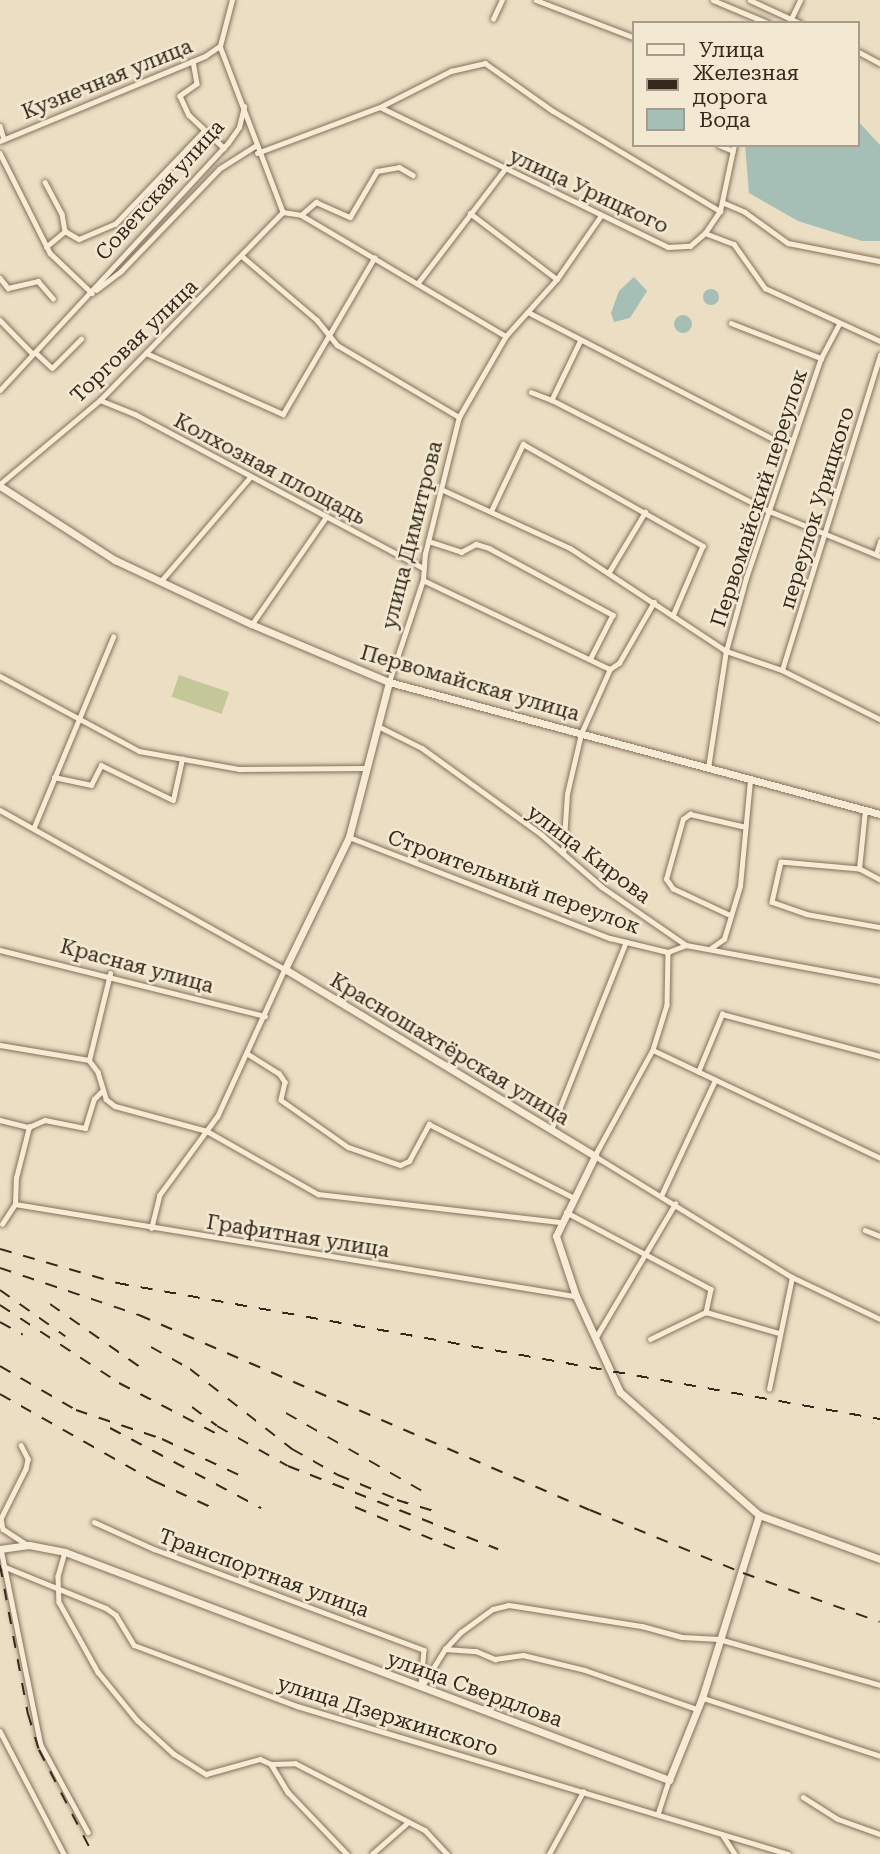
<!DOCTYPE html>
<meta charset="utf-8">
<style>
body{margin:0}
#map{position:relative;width:880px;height:1854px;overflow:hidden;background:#ebdec3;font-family:"Roboto Serif",serif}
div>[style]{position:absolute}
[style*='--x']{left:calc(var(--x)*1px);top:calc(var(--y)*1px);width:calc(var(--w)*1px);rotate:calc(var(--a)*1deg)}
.green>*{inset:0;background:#c4c898;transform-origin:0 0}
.water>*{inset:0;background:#a5beb6}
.round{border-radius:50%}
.roads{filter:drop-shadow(0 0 2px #84705b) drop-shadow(0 0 2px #84705b)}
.street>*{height:4.5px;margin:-2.25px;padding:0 2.25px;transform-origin:2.25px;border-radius:2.25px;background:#f6ecd6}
.secondary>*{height:7px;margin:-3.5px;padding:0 3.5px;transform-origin:3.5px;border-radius:3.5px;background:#f6ecd6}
.rail>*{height:2px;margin-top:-1px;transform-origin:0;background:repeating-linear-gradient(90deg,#35291e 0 12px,transparent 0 24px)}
span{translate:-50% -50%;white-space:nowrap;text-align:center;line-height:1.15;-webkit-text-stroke:5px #f3e9d2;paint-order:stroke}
.street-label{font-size:21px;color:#35291e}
.legend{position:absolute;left:632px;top:21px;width:228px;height:126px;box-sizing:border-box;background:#f3e9d2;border:2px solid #a79c8a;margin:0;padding:9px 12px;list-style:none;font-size:21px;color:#35291e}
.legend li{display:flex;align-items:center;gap:14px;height:35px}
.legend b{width:35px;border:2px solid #a79c8a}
</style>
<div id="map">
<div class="green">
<div style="left:179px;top:675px;width:53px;height:23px;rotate:19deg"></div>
</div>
<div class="water">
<div style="clip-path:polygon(857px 120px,880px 145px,880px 241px,862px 241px,798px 221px,749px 193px,745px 145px,857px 145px)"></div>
<div style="clip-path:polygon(634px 277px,647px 291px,630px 318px,614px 322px,611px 313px,619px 291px)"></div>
<div class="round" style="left:703px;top:289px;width:16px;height:16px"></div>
<div class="round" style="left:674px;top:315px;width:18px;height:18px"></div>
</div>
<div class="roads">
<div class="street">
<div style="--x:536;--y:0;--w:104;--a:20.9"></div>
<div style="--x:713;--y:0;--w:60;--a:22.7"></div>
<div style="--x:750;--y:0;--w:55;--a:24.7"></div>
<div style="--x:493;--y:19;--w:21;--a:-65"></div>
<div style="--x:789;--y:23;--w:25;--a:-64"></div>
<div style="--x:220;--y:46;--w:178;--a:69.2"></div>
<div style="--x:283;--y:212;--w:18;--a:9"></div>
<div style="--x:301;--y:215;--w:238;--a:30.6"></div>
<div style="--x:857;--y:51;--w:26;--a:28"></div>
<div style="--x:193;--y:61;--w:23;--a:80"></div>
<div style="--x:197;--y:84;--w:21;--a:145"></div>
<div style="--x:180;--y:96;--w:21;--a:65"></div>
<div style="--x:189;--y:115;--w:48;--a:43.3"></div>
<div style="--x:380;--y:107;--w:320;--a:25.9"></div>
<div style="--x:668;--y:247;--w:22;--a:-3"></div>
<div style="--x:690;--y:246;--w:20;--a:-41"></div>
<div style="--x:705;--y:233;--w:31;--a:21"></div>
<div style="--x:734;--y:244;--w:54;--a:54.8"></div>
<div style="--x:765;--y:288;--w:127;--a:24.7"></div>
<div style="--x:0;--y:126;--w:14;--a:73"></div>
<div style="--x:0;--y:141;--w:222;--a:-22.5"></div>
<div style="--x:205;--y:56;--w:18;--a:-34"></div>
<div style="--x:220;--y:46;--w:48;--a:-75.4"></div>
<div style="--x:719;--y:145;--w:15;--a:23"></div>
<div style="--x:0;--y:153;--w:112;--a:63.4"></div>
<div style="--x:50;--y:253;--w:58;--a:43.6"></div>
<div style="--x:257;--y:153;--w:131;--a:-20.5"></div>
<div style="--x:380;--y:107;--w:80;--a:-26.9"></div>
<div style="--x:451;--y:71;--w:35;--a:-13"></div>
<div style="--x:485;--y:63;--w:83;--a:35.2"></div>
<div style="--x:553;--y:111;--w:195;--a:30.9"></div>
<div style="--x:45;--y:182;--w:36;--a:62"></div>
<div style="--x:62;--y:214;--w:17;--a:80"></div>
<div style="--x:722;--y:202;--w:25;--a:23"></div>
<div style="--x:745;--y:212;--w:53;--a:35.8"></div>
<div style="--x:788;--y:243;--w:94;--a:11.1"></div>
<div style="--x:470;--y:213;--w:109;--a:37.2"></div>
<div style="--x:301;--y:215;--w:20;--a:-41"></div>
<div style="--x:316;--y:202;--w:37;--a:24"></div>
<div style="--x:350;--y:217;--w:53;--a:-59.6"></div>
<div style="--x:377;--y:171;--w:22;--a:-10"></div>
<div style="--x:399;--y:167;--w:16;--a:30"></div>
<div style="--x:705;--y:233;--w:27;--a:-56"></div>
<div style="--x:720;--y:211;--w:67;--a:-78"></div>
<div style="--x:46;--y:247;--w:25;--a:-40"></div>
<div style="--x:65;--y:231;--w:16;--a:30"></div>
<div style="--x:79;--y:239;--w:39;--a:-23"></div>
<div style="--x:115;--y:224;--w:129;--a:-46.3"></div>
<div style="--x:243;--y:257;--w:97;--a:40.4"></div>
<div style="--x:317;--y:320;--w:32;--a:51"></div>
<div style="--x:337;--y:345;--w:142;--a:30.5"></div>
<div style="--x:0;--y:278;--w:13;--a:51"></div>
<div style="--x:8;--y:288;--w:31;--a:-13"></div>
<div style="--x:38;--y:281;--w:23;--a:49"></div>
<div style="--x:417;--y:284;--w:145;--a:-52.6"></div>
<div style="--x:96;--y:290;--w:31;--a:-37"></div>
<div style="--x:121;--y:271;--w:141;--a:-46.1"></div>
<div style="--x:219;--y:169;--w:43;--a:-32.6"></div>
<div style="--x:530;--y:313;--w:292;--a:27.4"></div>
<div style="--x:0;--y:320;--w:47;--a:45.9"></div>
<div style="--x:731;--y:323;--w:97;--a:21.3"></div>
<div style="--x:581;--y:340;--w:67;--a:115.8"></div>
<div style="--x:552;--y:400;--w:242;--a:27.1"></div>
<div style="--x:767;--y:510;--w:122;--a:22.2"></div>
<div style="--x:35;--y:352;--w:23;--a:43"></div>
<div style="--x:52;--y:368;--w:41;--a:-45"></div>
<div style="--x:146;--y:353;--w:150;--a:24"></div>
<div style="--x:283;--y:414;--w:181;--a:-59.7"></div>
<div style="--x:0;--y:390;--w:336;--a:-47.3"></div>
<div style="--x:228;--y:143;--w:19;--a:-55"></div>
<div style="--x:239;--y:127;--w:21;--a:-76"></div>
<div style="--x:531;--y:392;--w:22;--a:21"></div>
<div style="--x:100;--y:400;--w:38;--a:22"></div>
<div style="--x:135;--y:414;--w:327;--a:28.1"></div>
<div style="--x:0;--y:484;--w:131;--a:-40"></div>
<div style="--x:100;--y:400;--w:262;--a:-45.8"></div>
<div style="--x:441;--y:489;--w:142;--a:24.6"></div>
<div style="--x:570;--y:548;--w:187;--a:33.4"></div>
<div style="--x:726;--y:651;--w:59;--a:18.7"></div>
<div style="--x:782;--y:670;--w:110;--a:26.6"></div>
<div style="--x:492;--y:509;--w:72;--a:-64.5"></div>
<div style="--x:523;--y:444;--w:207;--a:29.5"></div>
<div style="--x:703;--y:546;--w:76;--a:113.2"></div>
<div style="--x:428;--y:541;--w:35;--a:18"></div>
<div style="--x:461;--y:552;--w:17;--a:-28"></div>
<div style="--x:476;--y:544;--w:14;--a:17"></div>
<div style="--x:489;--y:548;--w:141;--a:28.4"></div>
<div style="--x:613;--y:615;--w:48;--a:117.1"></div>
<div style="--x:876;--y:554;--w:13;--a:-72"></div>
<div style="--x:609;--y:572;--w:70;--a:-59"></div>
<div style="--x:423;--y:580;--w:207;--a:25.5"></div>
<div style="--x:161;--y:581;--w:137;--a:-49.4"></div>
<div style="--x:252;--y:624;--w:130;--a:-55.3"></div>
<div style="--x:782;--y:670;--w:330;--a:-72.7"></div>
<div style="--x:0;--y:676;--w:158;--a:28.3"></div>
<div style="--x:139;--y:751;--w:102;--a:10.2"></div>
<div style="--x:239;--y:769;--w:128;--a:-0.4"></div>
<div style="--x:389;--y:682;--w:108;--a:-71.6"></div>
<div style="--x:423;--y:580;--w:26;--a:-86"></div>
<div style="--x:425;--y:554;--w:141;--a:-76.1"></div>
<div style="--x:459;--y:417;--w:94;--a:-59.9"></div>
<div style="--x:506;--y:336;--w:76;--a:-48.2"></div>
<div style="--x:557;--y:279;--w:75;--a:-55.3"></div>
<div style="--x:378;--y:726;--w:49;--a:26.6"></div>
<div style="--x:422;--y:748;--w:148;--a:35.9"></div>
<div style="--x:542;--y:835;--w:79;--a:40.9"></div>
<div style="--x:602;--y:887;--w:102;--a:34.6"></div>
<div style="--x:686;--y:945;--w:197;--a:10.5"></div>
<div style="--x:708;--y:768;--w:118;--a:-81.3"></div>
<div style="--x:726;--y:651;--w:76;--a:-74.7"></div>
<div style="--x:746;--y:578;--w:232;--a:-71.2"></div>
<div style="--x:821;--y:358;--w:38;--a:-62"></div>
<div style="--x:54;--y:777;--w:38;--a:12"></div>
<div style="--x:91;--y:785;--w:22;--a:-63"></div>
<div style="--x:101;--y:765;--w:80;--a:25.9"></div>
<div style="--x:173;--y:800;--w:42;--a:-77.6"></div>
<div style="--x:0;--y:810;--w:326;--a:29.2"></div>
<div style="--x:285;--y:969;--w:162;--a:114.5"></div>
<div style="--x:218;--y:1116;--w:98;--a:126.3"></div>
<div style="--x:160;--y:1195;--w:34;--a:104"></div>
<div style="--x:34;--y:827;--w:206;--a:-67.4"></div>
<div style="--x:349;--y:837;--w:280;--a:21.2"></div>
<div style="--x:610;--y:938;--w:60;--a:13.6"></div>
<div style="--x:563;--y:854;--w:60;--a:-86.2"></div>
<div style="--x:567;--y:794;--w:62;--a:-76.9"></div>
<div style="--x:581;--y:734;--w:71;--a:-66"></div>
<div style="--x:610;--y:669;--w:11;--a:-34"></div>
<div style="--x:619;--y:663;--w:70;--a:-60.2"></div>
<div style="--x:859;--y:869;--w:59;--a:-84.2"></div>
<div style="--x:880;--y:880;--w:24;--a:-152"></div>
<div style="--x:859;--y:869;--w:78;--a:-174.9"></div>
<div style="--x:781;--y:862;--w:41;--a:102.7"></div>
<div style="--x:772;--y:902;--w:36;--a:19"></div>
<div style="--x:806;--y:914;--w:75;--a:10"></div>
<div style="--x:731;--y:916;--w:64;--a:-155"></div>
<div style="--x:673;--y:889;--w:12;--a:-125"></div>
<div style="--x:666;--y:879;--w:62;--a:-74.2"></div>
<div style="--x:683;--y:819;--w:9;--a:-36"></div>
<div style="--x:690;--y:814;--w:57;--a:13.1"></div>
<div style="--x:711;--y:948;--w:16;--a:-35"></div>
<div style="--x:724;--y:939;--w:55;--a:-73.2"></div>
<div style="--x:740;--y:886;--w:106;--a:-84.6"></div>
<div style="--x:0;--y:950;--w:273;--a:14"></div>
<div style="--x:668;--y:952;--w:53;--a:91.1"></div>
<div style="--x:667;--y:1005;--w:47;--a:107.3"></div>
<div style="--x:653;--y:1050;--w:121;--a:118.7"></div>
<div style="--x:595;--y:1156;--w:231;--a:31.6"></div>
<div style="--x:792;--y:1277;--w:98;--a:25.5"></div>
<div style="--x:668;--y:952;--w:19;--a:-21"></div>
<div style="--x:0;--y:1045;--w:90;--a:9.6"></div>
<div style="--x:89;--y:1060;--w:15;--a:53"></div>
<div style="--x:98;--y:1072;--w:28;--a:73"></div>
<div style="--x:106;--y:1099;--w:11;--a:38"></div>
<div style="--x:115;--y:1106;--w:95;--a:15.2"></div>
<div style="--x:207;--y:1131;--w:128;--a:29.6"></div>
<div style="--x:318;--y:1194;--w:245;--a:6.6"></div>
<div style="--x:653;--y:1050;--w:251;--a:25.4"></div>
<div style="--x:248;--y:1054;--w:36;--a:32"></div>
<div style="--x:279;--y:1073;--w:11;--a:56"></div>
<div style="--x:285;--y:1082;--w:18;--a:103"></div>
<div style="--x:281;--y:1100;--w:82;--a:35"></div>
<div style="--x:348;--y:1147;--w:55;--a:19.1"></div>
<div style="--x:400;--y:1165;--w:10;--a:-24"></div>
<div style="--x:409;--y:1161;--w:42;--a:-61.6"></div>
<div style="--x:429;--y:1124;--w:161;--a:27"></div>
<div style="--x:89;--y:1060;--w:89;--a:-76.3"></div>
<div style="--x:698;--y:1072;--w:63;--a:-67.5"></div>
<div style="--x:722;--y:1014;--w:163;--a:14.9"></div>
<div style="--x:0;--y:1120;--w:30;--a:14"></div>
<div style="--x:29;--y:1127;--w:17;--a:-24"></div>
<div style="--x:45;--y:1120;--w:41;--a:11.3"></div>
<div style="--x:85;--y:1128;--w:30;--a:-73"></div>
<div style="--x:94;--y:1099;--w:11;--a:-45"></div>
<div style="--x:551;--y:1130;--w:202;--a:-68.3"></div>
<div style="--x:661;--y:1196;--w:128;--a:-65"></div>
<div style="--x:15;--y:1204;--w:568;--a:9.33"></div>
<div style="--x:566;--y:1212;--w:164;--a:28"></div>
<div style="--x:711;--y:1289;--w:24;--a:102"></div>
<div style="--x:2;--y:1224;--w:24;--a:-57"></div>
<div style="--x:15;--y:1204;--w:26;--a:-88"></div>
<div style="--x:16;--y:1178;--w:53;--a:-75.7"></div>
<div style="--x:865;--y:1230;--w:16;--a:22"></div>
<div style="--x:596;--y:1337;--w:155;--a:-59.3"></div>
<div style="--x:650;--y:1339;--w:62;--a:-25.7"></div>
<div style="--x:706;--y:1312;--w:76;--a:16"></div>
<div style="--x:769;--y:1389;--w:114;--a:-78.4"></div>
<div style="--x:21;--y:1445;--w:16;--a:63"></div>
<div style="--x:28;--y:1459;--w:10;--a:101"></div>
<div style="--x:26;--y:1469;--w:56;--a:116.6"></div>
<div style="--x:1;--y:1519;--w:10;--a:79"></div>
<div style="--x:3;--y:1529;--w:30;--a:33"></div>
<div style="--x:94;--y:1522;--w:66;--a:24.2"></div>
<div style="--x:154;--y:1549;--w:288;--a:20.5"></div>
<div style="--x:424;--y:1650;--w:36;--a:95"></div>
<div style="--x:1;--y:1549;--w:200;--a:78.5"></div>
<div style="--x:41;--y:1745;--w:99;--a:61.6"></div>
<div style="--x:65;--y:1552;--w:25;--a:106"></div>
<div style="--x:58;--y:1576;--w:26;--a:88"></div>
<div style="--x:59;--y:1602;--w:80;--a:60.9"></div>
<div style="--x:98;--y:1672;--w:62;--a:50.9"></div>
<div style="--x:137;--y:1720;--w:50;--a:42.6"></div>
<div style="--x:174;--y:1754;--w:38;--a:32"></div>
<div style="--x:206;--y:1774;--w:56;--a:-15.5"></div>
<div style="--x:260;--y:1759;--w:12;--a:24"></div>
<div style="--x:271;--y:1764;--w:24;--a:-2"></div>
<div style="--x:295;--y:1763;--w:146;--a:27.3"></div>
<div style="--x:425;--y:1830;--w:33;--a:47"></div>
<div style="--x:3;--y:1566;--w:111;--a:22.2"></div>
<div style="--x:106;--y:1608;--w:12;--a:35"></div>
<div style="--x:116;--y:1615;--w:35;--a:59"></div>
<div style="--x:134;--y:1645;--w:174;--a:20.5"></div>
<div style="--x:297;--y:1706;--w:513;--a:16.77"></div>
<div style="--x:445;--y:1649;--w:31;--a:4"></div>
<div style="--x:476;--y:1651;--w:21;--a:23"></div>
<div style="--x:495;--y:1659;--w:28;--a:-8"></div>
<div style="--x:523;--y:1655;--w:64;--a:13.6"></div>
<div style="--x:585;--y:1670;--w:119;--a:19.2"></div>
<div style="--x:422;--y:1686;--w:44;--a:-58.1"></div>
<div style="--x:445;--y:1649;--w:23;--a:-47"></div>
<div style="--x:461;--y:1632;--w:39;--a:-36"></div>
<div style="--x:493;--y:1609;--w:16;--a:-14"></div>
<div style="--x:509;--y:1605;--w:135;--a:9"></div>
<div style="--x:642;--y:1626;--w:41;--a:15.4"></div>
<div style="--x:682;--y:1637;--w:37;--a:3"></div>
<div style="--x:719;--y:1639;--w:167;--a:15.9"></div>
<div style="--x:703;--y:1698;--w:186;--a:18.1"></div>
<div style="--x:0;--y:1731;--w:139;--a:62.5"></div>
<div style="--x:271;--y:1764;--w:33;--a:59"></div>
<div style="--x:288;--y:1792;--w:86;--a:46.4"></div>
<div style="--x:803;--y:1797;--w:41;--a:32.2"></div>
<div style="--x:838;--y:1819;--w:45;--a:19.7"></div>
<div style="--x:658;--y:1813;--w:35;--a:-72"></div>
<div style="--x:722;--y:1834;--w:24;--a:57"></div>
<div style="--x:372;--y:1854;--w:45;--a:-41.4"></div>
<div style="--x:549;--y:1854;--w:71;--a:-61.3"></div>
</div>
<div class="secondary">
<div style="--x:0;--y:486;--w:137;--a:32.8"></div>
<div style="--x:115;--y:560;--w:150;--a:25.2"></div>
<div style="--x:251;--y:624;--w:150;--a:22.8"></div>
<div style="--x:389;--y:682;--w:508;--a:15.05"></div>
<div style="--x:389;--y:682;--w:160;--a:104.5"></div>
<div style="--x:349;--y:837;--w:147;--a:115.9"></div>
<div style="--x:285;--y:969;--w:362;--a:31.1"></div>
<div style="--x:595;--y:1156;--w:89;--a:116"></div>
<div style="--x:556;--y:1236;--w:63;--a:71.6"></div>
<div style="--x:576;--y:1296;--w:106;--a:65.4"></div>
<div style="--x:620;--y:1392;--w:186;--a:41.5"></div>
<div style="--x:759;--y:1515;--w:129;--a:20"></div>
<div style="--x:0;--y:1549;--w:29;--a:-8"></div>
<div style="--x:29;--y:1545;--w:37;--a:11"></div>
<div style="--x:65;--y:1552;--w:646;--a:20.68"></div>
<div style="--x:669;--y:1780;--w:88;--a:-68.1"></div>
<div style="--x:702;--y:1698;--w:192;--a:-72.7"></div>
</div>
</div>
<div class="rail">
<div style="--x:0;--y:1249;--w:122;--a:16.2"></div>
<div style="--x:117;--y:1283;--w:775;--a:10.11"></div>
<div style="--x:0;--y:1268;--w:147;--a:18.7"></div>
<div style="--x:139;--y:1315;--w:491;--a:23.4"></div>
<div style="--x:590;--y:1510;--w:165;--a:22.4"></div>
<div style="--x:743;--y:1573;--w:145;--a:19.7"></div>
<div style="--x:0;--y:1290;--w:80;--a:35.3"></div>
<div style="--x:50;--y:1304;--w:110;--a:35"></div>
<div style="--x:0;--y:1305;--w:142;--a:33.2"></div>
<div style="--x:119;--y:1383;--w:113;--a:27.5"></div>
<div style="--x:0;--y:1322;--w:26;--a:29"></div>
<div style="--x:151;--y:1347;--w:45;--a:29.4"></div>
<div style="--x:190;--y:1369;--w:130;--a:38.1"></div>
<div style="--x:292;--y:1449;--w:53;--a:29.5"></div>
<div style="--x:338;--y:1475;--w:74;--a:22.4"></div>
<div style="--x:0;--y:1366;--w:88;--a:30.1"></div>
<div style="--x:76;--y:1410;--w:91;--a:18.6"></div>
<div style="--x:162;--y:1439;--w:87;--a:25.1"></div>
<div style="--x:0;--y:1394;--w:177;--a:29.5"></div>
<div style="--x:154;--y:1481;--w:67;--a:24.7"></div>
<div style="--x:192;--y:1407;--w:31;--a:37"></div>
<div style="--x:217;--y:1426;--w:81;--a:29.4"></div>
<div style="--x:288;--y:1466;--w:226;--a:21.6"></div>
<div style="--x:286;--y:1413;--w:167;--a:29.8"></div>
<div style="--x:110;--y:1428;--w:171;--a:27.9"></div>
<div style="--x:397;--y:1500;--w:42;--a:16.7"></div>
<div style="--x:355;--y:1507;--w:119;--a:22.7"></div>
<div style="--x:0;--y:1565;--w:152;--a:79.4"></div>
<div style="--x:28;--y:1714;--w:38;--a:73"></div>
<div style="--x:39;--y:1750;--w:117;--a:62.6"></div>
</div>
<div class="street-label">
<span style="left:107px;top:79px;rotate:-22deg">Кузнечная улица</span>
<span style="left:160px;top:190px;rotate:-48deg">Советская улица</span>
<span style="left:589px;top:191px;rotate:25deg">улица Урицкого</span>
<span style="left:134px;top:341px;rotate:-44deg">Торговая улица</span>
<span style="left:270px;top:469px;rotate:28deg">Колхозная площадь</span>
<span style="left:759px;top:498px;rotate:-72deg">Первомайский переулок</span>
<span style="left:817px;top:508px;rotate:-73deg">переулок Урицкого</span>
<span style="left:412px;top:535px;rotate:-76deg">улица Димитрова</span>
<span style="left:470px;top:683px;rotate:16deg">Первомайская улица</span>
<span style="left:589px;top:854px;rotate:37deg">улица Кирова</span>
<span style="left:514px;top:882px;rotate:20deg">Строительный переулок</span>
<span style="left:137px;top:966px;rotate:15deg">Красная улица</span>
<span style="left:450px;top:1049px;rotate:31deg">Красношахтёрская улица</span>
<span style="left:298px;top:1236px;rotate:9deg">Графитная улица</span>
<span style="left:264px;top:1573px;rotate:20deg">Транспортная улица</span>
<span style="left:475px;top:1689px;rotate:20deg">улица Свердлова</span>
<span style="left:388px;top:1716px;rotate:17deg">улица Дзержинского</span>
</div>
<ul class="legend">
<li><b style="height:9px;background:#f6ecd6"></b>Улица</li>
<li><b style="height:9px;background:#35291e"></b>Железная дорога</li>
<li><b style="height:19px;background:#a5beb6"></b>Вода</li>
</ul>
</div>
